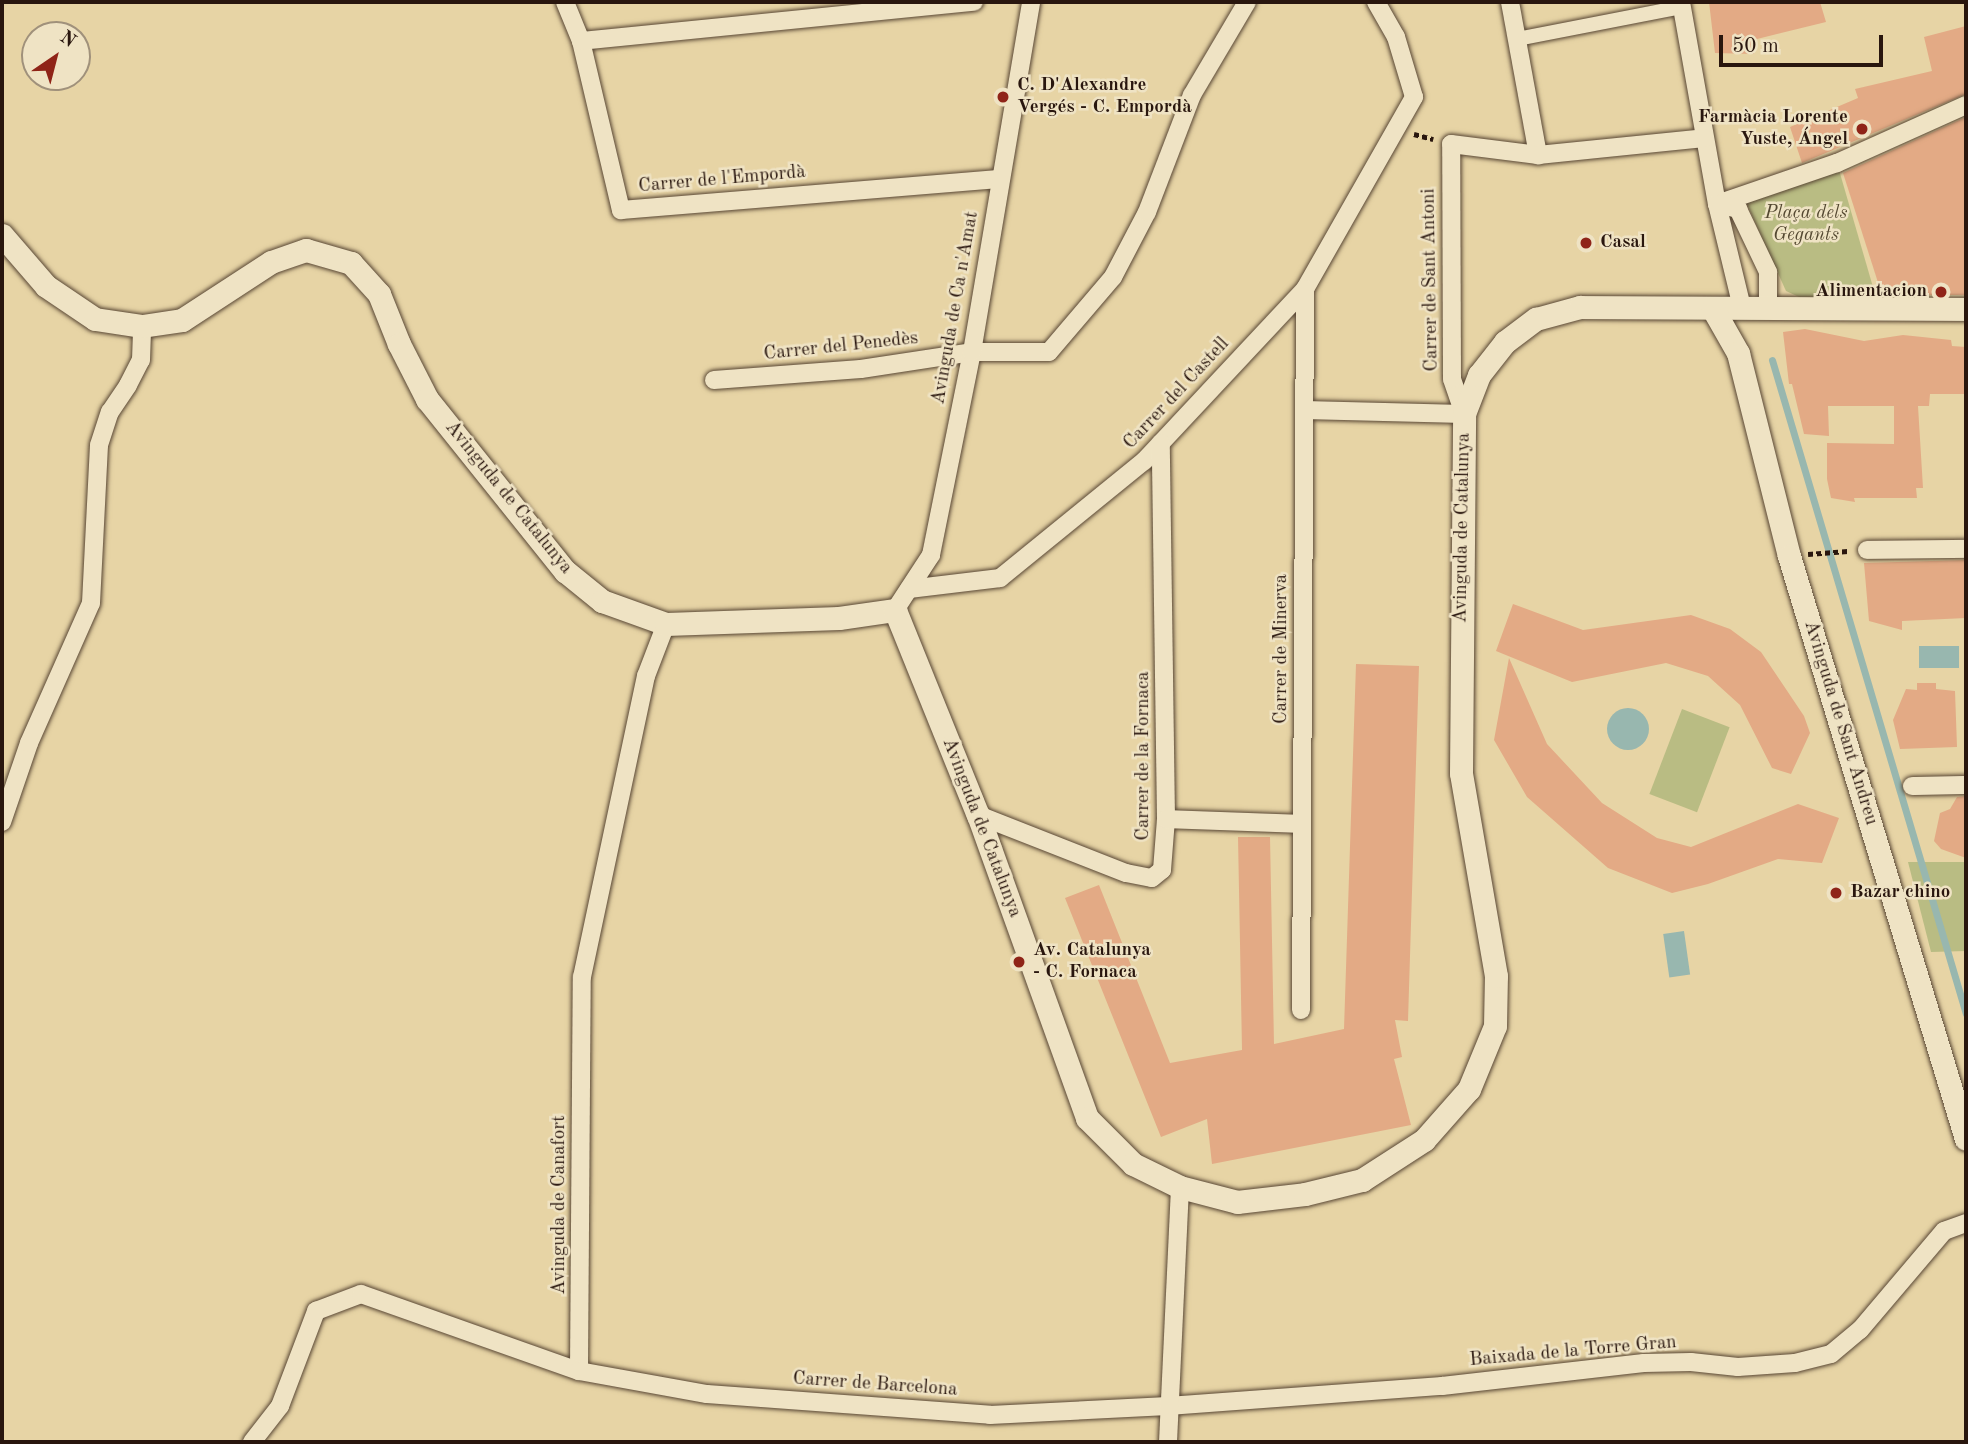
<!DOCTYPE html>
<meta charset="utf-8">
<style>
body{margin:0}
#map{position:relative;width:1968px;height:1444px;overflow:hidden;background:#e7d4a5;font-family:"Old Standard TT",serif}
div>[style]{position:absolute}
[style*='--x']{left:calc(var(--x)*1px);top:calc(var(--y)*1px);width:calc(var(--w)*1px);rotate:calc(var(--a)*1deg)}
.green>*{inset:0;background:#b9bc83;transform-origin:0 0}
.water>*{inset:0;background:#98b7af;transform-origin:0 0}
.round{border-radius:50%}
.stream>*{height:7px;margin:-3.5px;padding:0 3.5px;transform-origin:3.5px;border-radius:3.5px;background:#98b7af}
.building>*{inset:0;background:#e3aa85}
.path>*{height:4.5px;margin-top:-2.25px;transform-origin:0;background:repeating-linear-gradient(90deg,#29160e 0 5px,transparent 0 8.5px)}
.roads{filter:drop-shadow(0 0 2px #584634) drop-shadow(0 0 2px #584634)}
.pedestrian>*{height:14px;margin:-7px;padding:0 7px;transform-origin:7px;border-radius:7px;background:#efe3c4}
.minor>*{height:18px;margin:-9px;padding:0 9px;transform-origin:9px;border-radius:9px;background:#efe3c4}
.tertiary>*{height:23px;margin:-11.5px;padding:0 11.5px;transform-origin:11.5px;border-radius:11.5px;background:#efe3c4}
.dots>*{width:19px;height:19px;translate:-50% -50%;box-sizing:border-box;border:4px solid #efe3c4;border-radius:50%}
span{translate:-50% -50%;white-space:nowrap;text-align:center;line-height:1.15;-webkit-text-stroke:5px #efe3c4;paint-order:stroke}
.poi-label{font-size:19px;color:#29160e;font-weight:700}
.left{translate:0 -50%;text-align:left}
.right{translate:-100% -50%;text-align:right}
.street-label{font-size:19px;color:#29160e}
.park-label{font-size:19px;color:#544831;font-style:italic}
.frame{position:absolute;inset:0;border:4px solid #29160e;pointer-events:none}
.north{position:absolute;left:21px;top:21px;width:70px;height:70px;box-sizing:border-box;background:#efe3c4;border:2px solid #a0917b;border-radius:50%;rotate:35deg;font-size:19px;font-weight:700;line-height:28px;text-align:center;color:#29160e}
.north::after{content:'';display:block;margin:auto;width:24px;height:32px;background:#8f2418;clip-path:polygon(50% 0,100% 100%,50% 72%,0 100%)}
.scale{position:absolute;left:1719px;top:35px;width:164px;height:32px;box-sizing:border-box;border:4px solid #29160e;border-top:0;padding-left:9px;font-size:21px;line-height:24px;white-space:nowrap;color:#29160e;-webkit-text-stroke:5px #efe3c4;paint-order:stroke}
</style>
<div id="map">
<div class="green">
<div style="clip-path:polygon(1837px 163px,1875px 294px,1810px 302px,1786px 291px,1745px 200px)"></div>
<div style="left:1682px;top:709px;width:51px;height:91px;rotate:21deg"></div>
<div style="clip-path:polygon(1908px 862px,1966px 862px,1966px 951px,1931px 952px)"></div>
</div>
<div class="water">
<div style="left:1919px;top:646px;width:40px;height:22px"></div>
<div class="round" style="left:1607px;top:708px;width:42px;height:42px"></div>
<div style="left:1684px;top:931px;width:44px;height:21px;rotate:82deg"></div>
</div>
<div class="stream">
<div style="--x:1772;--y:360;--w:682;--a:73.48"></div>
</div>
<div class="building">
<div style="clip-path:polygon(1709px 2px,1820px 2px,1826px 22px,1753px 40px,1754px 54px,1715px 53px)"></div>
<div style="clip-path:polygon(1966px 26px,1966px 94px,1802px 163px,1790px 127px,1858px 98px,1855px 89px,1932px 71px,1924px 37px)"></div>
<div style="clip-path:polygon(1966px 117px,1966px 295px,1882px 295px,1843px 173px)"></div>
<div style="clip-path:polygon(1805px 329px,1864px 341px,1903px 335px,1951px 340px,1952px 346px,1966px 347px,1966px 394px,1930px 394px,1929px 406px,1918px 406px,1923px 488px,1916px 488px,1917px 498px,1854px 498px,1855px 502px,1831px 498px,1827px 479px,1827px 443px,1894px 444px,1894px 406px,1828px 406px,1829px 436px,1804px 434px,1792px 384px,1789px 384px,1783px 332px)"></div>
<div style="clip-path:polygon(1966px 560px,1966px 618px,1902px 621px,1902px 630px,1869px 621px,1864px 563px)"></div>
<div style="clip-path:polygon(1513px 604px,1583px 630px,1691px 615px,1730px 629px,1761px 652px,1804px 716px,1810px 733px,1791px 774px,1772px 768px,1740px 705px,1708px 676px,1666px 663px,1572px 682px,1496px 651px)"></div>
<div style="clip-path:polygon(1509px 658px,1547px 744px,1602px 803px,1657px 838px,1691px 847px,1798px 804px,1839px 818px,1822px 863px,1778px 859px,1708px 884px,1672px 893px,1608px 868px,1527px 797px,1494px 740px)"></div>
<div style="clip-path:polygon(1356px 664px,1419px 666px,1408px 1021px,1395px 1020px,1402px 1057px,1394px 1059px,1411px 1125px,1212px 1164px,1207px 1119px,1161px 1137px,1065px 898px,1099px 885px,1170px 1063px,1242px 1050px,1238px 837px,1270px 837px,1274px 1044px,1344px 1029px)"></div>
<div style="clip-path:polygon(1917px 683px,1936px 683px,1936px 689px,1955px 691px,1957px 747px,1900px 749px,1893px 720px,1906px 689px,1917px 690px)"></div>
<div style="clip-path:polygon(1966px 796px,1966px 858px,1941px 849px,1934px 841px,1940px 813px,1950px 809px,1957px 797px)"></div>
</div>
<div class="path">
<div style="--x:1414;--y:134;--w:20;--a:15"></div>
<div style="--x:1808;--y:554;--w:40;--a:-4.3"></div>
</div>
<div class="roads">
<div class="pedestrian">
<div style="--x:1517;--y:39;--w:168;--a:-11"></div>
</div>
<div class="minor">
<div style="--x:565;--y:2;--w:42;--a:67.7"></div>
<div style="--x:581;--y:41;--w:174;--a:76.7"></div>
<div style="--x:621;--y:210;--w:379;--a:-4.7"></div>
<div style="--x:1510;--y:2;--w:156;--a:79.6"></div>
<div style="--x:1681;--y:2;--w:205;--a:79.9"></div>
<div style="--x:1717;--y:204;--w:106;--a:76.4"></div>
<div style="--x:581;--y:41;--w:395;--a:-5.7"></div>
<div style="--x:1717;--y:204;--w:127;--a:-18.9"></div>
<div style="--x:1837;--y:163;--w:141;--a:-24.2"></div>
<div style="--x:1717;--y:204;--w:22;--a:13"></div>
<div style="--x:1738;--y:209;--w:70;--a:64.5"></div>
<div style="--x:1768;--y:272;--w:37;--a:90"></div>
<div style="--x:714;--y:380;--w:147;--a:-4.3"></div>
<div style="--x:861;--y:369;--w:112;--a:-8.7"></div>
<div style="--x:972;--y:352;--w:77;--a:0"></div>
<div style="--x:1049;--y:352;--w:99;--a:-49.5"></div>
<div style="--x:1113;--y:277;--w:73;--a:-62.4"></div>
<div style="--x:1147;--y:212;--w:125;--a:-69"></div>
<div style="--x:1192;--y:95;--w:108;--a:-59.4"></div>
<div style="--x:1304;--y:410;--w:160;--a:1.4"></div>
<div style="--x:1464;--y:414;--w:37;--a:-109"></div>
<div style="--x:1452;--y:379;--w:235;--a:-90.2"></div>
<div style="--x:1451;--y:144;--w:88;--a:7.2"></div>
<div style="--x:1538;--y:155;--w:167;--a:-5.8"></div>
<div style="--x:1867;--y:550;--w:99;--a:-0.6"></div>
<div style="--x:909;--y:589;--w:92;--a:-6.9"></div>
<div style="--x:1000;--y:578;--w:186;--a:-39.1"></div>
<div style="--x:1144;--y:461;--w:236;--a:-46.9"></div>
<div style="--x:1305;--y:289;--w:221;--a:-60.4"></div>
<div style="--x:1414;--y:97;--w:63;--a:-106.7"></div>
<div style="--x:1396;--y:37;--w:40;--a:-119.7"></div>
<div style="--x:895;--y:610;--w:66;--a:-56.8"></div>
<div style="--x:931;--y:555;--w:207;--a:-78.6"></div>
<div style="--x:972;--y:352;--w:355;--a:-80.4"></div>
<div style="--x:1912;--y:786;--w:54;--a:-1.1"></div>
<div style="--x:978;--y:815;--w:159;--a:21.4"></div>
<div style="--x:1126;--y:873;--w:26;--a:11"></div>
<div style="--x:1152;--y:878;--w:13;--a:-39"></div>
<div style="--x:1162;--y:870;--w:51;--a:-85.5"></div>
<div style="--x:1166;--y:819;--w:376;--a:-90.8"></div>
<div style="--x:1166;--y:819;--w:136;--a:2.1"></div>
<div style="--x:2;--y:822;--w:83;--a:-71.1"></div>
<div style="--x:29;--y:743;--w:153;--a:-66.1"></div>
<div style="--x:91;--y:603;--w:158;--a:-87.1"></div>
<div style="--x:99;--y:445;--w:35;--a:-72"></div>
<div style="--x:110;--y:412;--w:32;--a:-56"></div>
<div style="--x:128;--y:385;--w:28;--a:-63"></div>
<div style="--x:141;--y:360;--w:34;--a:-88"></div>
<div style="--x:1301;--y:1010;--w:721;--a:-89.68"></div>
<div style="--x:579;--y:1371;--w:394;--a:-89.6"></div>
<div style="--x:582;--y:977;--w:308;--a:-78"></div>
<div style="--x:646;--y:676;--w:56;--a:-69"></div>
<div style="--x:252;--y:1442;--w:46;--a:-52.1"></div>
<div style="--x:280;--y:1406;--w:102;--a:-69.2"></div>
<div style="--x:316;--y:1311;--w:48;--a:-20.7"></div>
<div style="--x:361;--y:1294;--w:231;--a:19.5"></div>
<div style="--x:579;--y:1371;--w:130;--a:10.2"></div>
<div style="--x:707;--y:1394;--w:284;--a:4.2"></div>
<div style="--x:990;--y:1415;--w:178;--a:-2.9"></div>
<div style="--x:1168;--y:1406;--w:275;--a:-4.2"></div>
<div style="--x:1442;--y:1386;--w:203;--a:-6.5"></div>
<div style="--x:1644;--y:1363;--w:47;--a:-1.2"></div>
<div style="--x:1691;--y:1362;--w:47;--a:6.1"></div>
<div style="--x:1738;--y:1367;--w:57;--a:-4"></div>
<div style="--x:1795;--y:1363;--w:37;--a:-14"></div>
<div style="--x:1831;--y:1354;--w:38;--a:-40"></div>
<div style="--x:1860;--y:1330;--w:130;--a:-49.7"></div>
<div style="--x:1944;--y:1231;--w:23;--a:-20"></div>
<div style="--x:1168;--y:1442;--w:255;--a:-87.3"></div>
</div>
<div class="tertiary">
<div style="--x:2;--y:235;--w:67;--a:49.2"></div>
<div style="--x:46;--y:286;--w:59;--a:34"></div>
<div style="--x:95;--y:319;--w:48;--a:8.5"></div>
<div style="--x:142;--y:326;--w:40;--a:-8.5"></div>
<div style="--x:182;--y:320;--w:106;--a:-33.1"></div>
<div style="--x:271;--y:262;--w:37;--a:-19"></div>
<div style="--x:306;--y:250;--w:47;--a:16.1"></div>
<div style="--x:351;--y:263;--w:42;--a:47.9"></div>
<div style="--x:379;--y:294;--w:54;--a:68.2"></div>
<div style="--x:399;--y:344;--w:62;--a:63"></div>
<div style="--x:427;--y:399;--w:221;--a:51.3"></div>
<div style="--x:565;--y:571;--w:48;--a:39"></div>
<div style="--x:602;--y:601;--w:68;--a:19.8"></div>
<div style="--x:666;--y:624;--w:173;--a:-2"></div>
<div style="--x:839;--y:618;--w:57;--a:-8.1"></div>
<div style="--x:895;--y:610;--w:221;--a:68"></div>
<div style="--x:978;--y:815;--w:322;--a:70.2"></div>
<div style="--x:1087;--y:1118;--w:65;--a:45"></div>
<div style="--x:1133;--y:1164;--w:52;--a:26.1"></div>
<div style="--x:1180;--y:1187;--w:59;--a:14.7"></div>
<div style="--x:1237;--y:1202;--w:68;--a:-6.7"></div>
<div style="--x:1305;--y:1194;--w:59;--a:-13.8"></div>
<div style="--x:1362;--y:1180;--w:74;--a:-32.8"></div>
<div style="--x:1424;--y:1140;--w:68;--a:-48.6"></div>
<div style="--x:1469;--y:1089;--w:68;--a:-67.6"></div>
<div style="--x:1495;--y:1026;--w:50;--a:-88.9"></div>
<div style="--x:1496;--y:976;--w:206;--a:-99.8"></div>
<div style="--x:1461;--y:773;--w:359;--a:-89.5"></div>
<div style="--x:1464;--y:414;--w:42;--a:-69"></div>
<div style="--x:1479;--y:375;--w:42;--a:-51.8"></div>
<div style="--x:1505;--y:342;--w:39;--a:-37"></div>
<div style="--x:1536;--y:319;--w:46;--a:-15.3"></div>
<div style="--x:1580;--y:307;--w:386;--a:0.3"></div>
<div style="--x:1713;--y:309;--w:51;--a:60.4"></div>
<div style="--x:1738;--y:353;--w:209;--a:75.9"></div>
<div style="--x:1789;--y:556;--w:609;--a:73.11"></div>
</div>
</div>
<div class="dots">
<div style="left:1003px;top:97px;background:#8f2418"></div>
<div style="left:1862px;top:129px;background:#8f2418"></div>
<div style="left:1586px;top:243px;background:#8f2418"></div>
<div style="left:1941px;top:292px;background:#8f2418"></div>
<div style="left:1836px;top:893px;background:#8f2418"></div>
<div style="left:1019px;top:962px;background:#8f2418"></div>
</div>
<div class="poi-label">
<span class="left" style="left:1017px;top:97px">C. D'Alexandre<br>Vergés - C. Empordà</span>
<span class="right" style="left:1848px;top:129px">Farmàcia Lorente<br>Yuste, Ángel</span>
<span class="left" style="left:1600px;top:243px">Casal</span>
<span class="right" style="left:1927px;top:292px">Alimentacion</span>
<span class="left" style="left:1850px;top:893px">Bazar chino</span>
<span class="left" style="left:1033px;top:962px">Av. Catalunya<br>- C. Fornaca</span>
</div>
<div class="street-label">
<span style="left:722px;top:180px;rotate:-5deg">Carrer de l'Empordà</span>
<span style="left:1431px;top:280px;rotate:-91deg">Carrer de Sant Antoni</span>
<span style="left:956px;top:308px;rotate:-80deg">Avinguda de Ca n'Amat</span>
<span style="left:841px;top:347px;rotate:-6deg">Carrer del Penedès</span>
<span style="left:1177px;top:394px;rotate:-47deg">Carrer del Castell</span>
<span style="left:508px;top:498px;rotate:51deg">Avinguda de Catalunya</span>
<span style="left:1463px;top:528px;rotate:-89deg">Avinguda de Catalunya</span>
<span style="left:1282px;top:649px;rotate:-90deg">Carrer de Minerva</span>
<span style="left:1840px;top:723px;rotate:73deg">Avinguda de Sant Andreu</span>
<span style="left:1144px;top:756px;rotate:-90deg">Carrer de la Fornaca</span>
<span style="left:981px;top:828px;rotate:69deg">Avinguda de Catalunya</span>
<span style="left:560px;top:1205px;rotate:-90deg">Avinguda de Canafort</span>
<span style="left:1573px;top:1352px;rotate:-5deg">Baixada de la Torre Gran</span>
<span style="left:875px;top:1385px;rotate:4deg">Carrer de Barcelona</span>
</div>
<div class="park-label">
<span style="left:1806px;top:225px">Plaça dels<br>Gegants</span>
</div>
<div class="frame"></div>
<div class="north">N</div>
<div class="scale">50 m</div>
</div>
